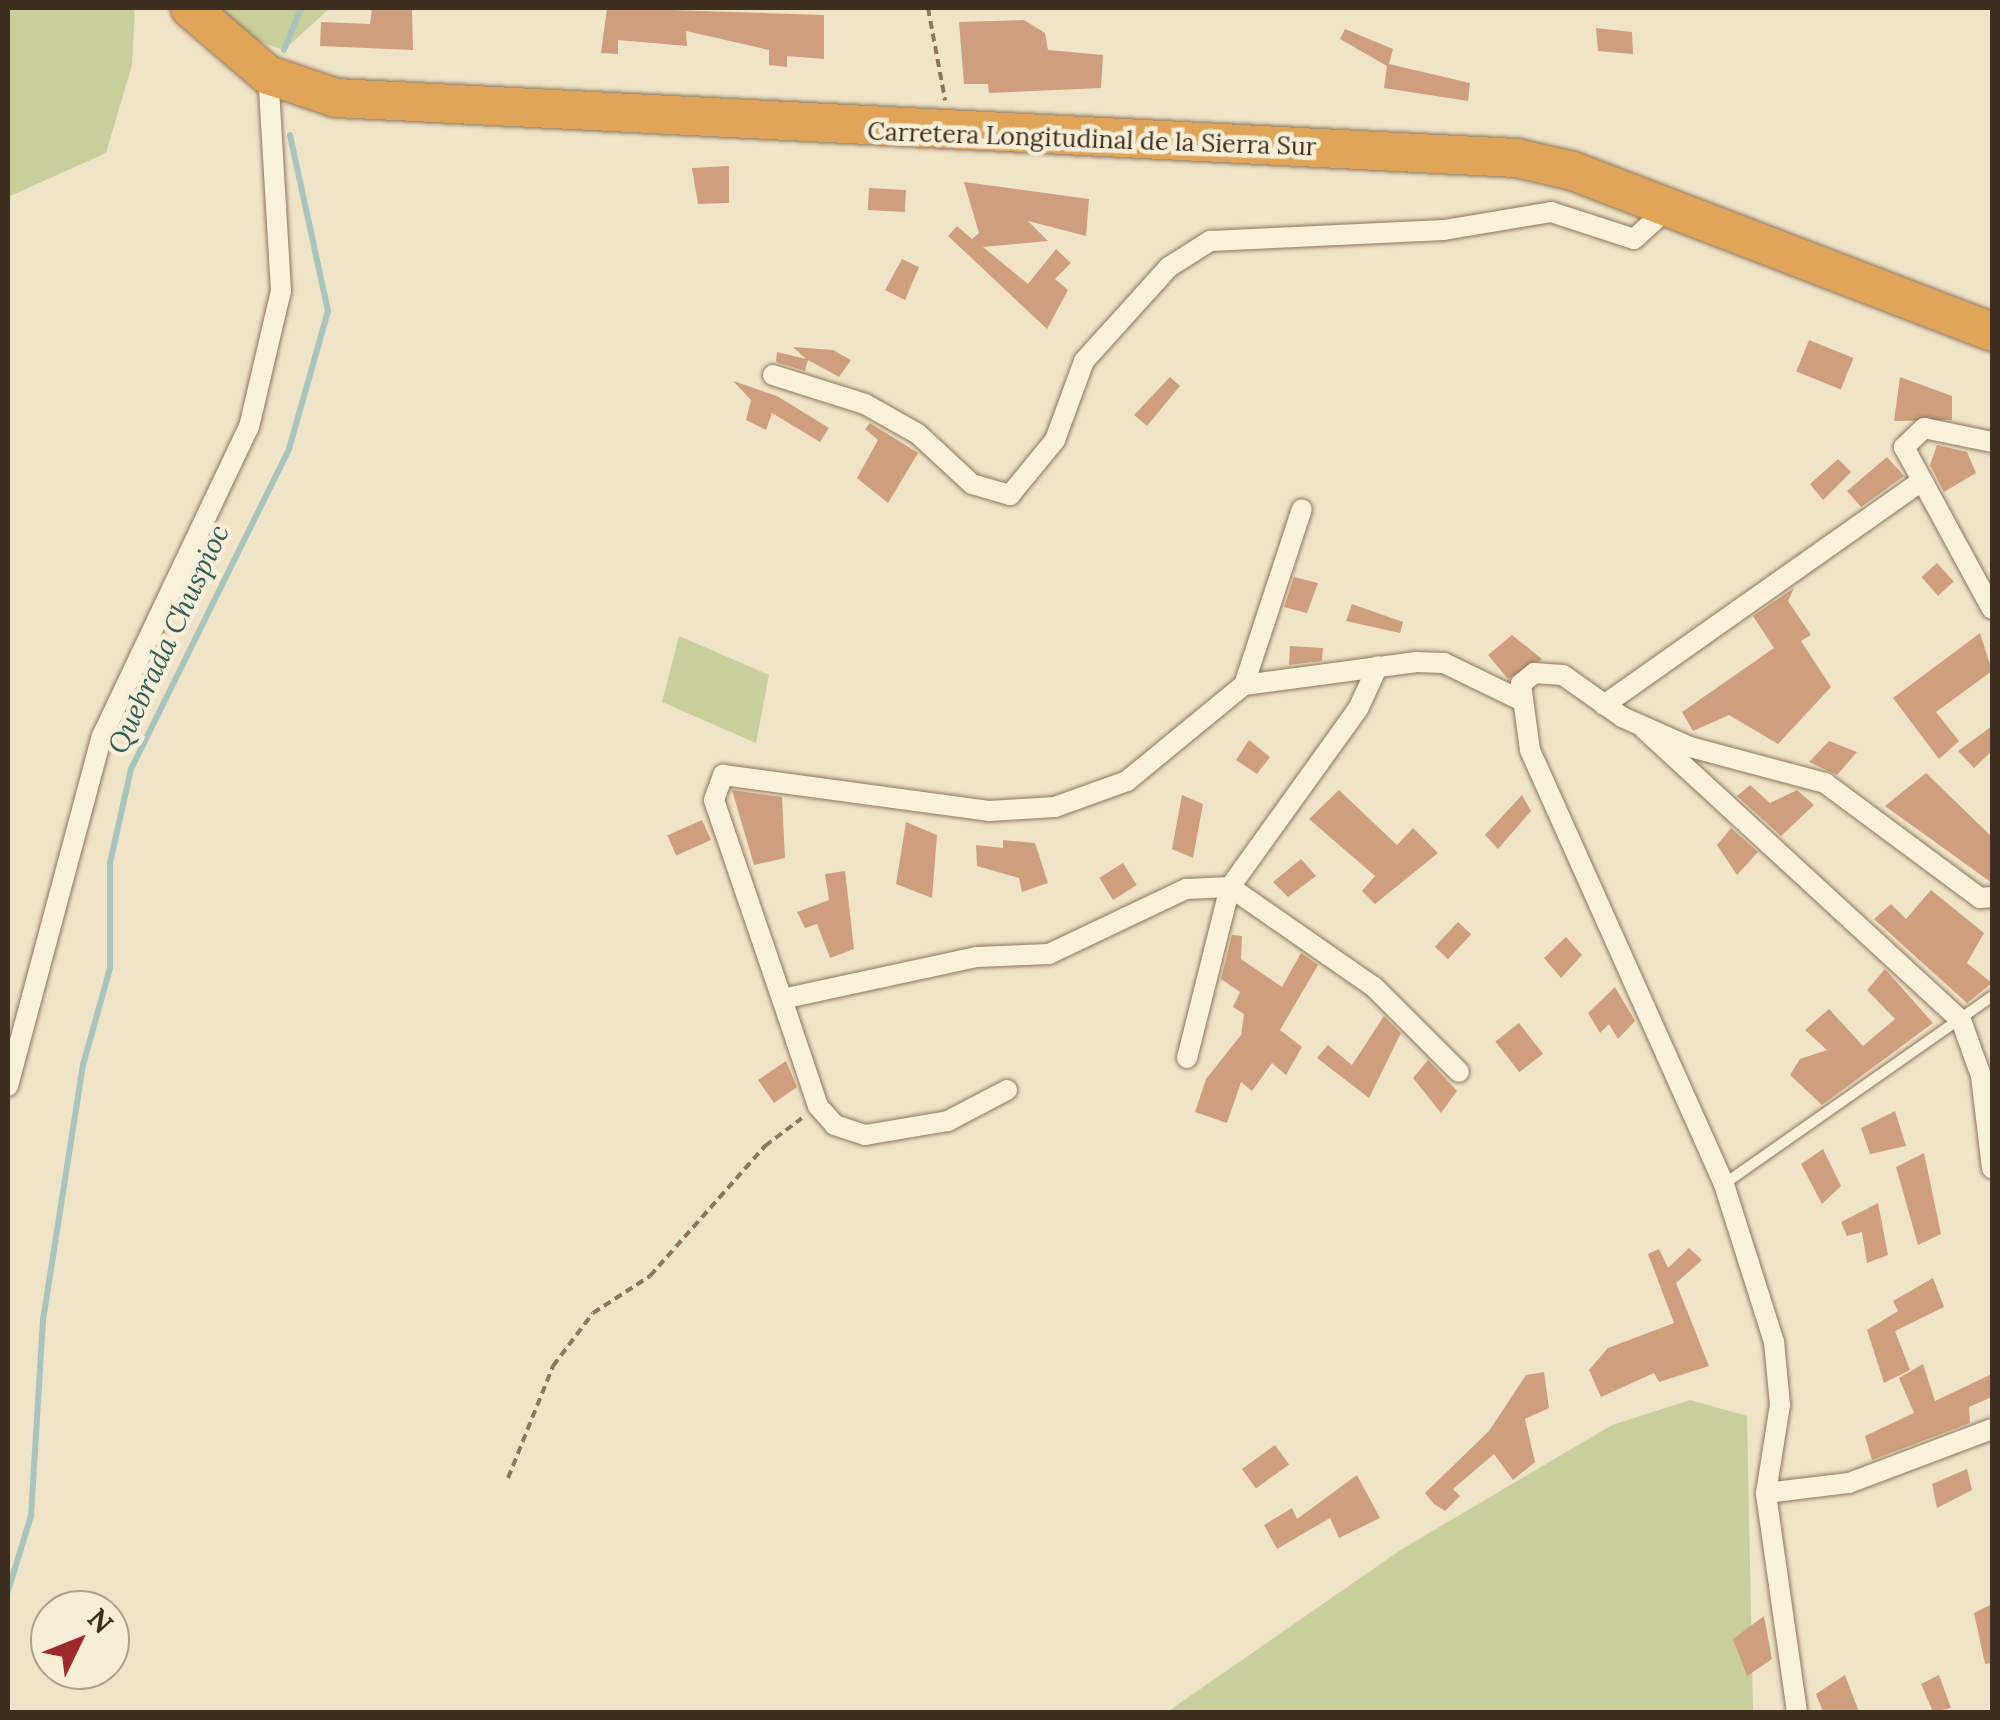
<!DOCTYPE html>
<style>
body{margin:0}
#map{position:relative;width:2000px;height:1720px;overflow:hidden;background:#f0e4c8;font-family:Lora,serif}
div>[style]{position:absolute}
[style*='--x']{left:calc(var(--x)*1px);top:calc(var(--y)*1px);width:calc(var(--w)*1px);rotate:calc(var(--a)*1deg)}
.green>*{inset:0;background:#c9cf9b}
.stream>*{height:6px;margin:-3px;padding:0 3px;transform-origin:3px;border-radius:3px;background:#a9c4bc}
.building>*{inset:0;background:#cf9f7d;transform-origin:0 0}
.path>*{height:4px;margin-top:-2px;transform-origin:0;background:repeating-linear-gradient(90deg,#8d765c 0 8px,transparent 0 13px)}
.roads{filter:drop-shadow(0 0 2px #8d765c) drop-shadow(0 0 2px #8d765c)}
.lane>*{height:10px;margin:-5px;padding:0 5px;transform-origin:5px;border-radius:5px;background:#faf1dc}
.street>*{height:20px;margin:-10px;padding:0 10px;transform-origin:10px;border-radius:10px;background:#faf1dc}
.highway>*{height:38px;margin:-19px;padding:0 19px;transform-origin:19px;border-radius:19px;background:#e0a458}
span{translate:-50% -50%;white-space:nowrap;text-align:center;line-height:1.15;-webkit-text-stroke:9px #f7eed8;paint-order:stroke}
.street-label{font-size:25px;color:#3d2e20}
.water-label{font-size:28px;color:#2f5d5a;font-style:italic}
.frame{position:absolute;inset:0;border:10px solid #3d2e20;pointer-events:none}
.north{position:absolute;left:30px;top:1590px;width:100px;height:100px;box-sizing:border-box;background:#f7eed8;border:2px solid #ada18e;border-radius:50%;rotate:47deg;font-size:28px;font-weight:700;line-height:40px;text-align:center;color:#3d2e20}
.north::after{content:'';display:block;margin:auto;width:35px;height:45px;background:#9e2a2b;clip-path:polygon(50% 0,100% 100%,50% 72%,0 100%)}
</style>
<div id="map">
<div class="green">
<div style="clip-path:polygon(8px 8px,135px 8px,132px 65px,106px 153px,8px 197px)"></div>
<div style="clip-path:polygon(219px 8px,330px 8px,284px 50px,250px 38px)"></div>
<div style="clip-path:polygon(679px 636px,769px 675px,756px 743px,662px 702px)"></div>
<div style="clip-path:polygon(1690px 1400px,1747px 1416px,1753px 1712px,1167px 1712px,1402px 1549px,1612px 1425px)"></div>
</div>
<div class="stream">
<div style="--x:284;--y:50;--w:45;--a:-68"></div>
<div style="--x:8;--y:1591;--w:78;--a:-73"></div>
<div style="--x:31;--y:1516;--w:196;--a:-86.5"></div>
<div style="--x:43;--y:1320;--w:258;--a:-81.1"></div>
<div style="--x:83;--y:1065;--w:101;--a:-74.4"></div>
<div style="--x:110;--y:968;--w:105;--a:-90"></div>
<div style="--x:110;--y:863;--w:96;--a:-77.4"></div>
<div style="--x:131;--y:769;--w:357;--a:-63.7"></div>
<div style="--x:289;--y:449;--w:143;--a:-74.2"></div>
<div style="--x:328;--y:311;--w:180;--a:-102.2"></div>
</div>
<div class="building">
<div style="clip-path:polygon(372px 8px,412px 8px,413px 50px,320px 46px,321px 22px,370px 24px)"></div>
<div style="clip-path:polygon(607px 8px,824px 15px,824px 59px,787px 56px,787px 67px,769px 65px,769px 50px,686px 31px,687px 46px,618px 40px,618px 54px,601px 53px)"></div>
<div style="clip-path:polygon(1024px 20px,1045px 33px,1048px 50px,1103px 55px,1101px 88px,989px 93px,988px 84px,964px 84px,959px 22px)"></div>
<div style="clip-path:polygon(1596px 28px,1632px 32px,1633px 54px,1598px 51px)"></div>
<div style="clip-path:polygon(1345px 29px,1393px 49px,1389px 64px,1470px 83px,1468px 101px,1384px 88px,1387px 66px,1340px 39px)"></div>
<div style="clip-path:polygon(729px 166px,729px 203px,698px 204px,692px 168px)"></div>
<div style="clip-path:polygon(964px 182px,1089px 199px,1086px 236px,1028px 221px,1048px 241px,983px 247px,1028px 284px,1056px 249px,1071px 263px,1055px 279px,1068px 290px,1047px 329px,948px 236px,957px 226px,972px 239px,979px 233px)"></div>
<div style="left:869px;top:188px;width:37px;height:22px;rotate:3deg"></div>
<div style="clip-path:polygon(902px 259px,919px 267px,905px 300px,885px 290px)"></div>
<div style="left:1809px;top:340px;width:48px;height:34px;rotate:22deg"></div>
<div style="clip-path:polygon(833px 350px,851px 360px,839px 377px,808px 360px,805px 371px,776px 362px,777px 352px,806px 359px,793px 347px)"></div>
<div style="clip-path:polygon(1170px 377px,1180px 386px,1147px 426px,1134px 415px)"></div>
<div style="clip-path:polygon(1900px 377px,1952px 396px,1952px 420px,1894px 421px)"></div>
<div style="clip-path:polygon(733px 381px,777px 396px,829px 428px,820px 442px,772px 413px,766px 430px,746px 420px,751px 400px)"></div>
<div style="clip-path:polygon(870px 423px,918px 453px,888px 503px,857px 478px,878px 440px,865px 429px)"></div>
<div style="clip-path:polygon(1937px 445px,1967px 452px,1976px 473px,1944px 492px,1930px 465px)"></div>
<div style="clip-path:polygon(1887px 457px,1904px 476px,1861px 507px,1847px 491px)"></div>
<div style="clip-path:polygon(1838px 459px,1851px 472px,1823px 500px,1810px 484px)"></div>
<div style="left:1937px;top:563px;width:25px;height:21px;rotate:48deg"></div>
<div style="clip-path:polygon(1294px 577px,1318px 583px,1307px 613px,1284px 607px)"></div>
<div style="clip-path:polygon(1794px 588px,1788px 601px,1811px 635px,1801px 641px,1831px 687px,1778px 744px,1729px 715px,1693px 731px,1682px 712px,1774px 648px,1753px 616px)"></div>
<div style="clip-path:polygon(1352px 604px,1403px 622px,1400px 633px,1346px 621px)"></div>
<div style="clip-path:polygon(1980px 633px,1992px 671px,1936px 712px,1959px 741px,1939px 759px,1893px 698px)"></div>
<div style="clip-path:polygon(1512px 635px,1542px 659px,1508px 679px,1488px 655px)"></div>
<div style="clip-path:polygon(1290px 646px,1323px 648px,1322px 661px,1289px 665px)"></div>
<div style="clip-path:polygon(1992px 726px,1992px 751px,1974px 768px,1958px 751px)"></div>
<div style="clip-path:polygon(1249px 740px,1270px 757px,1257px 774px,1236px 760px)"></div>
<div style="clip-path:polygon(1829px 741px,1857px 752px,1837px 775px,1809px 762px)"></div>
<div style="clip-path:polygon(1926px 773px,1992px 837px,1992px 883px,1885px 806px)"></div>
<div style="clip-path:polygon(1750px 785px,1770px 803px,1797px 790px,1814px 805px,1781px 836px,1737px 796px)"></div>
<div style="clip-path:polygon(732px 790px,782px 797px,785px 858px,754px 865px)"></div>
<div style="clip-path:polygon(1339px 790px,1397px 845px,1413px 828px,1438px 853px,1375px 904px,1362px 891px,1375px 876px,1309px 819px)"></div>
<div style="clip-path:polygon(1182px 795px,1203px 804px,1193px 858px,1172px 849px)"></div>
<div style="clip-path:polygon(1522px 795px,1531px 811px,1498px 849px,1485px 835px)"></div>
<div style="left:702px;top:820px;width:22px;height:38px;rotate:66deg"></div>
<div style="clip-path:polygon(906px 822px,937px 835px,932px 898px,896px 884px)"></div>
<div style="clip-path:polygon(1731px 828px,1758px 852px,1737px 875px,1717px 845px)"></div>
<div style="clip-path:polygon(1003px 840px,1035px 843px,1048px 883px,1022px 892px,1019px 878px,977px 866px,976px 845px,1003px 848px)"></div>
<div style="clip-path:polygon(1301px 859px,1316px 876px,1288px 897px,1273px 882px)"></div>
<div style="left:1123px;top:863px;width:26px;height:28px;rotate:58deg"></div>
<div style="clip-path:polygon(845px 871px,854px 949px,830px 958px,817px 924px,805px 928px,797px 912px,829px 900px,825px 874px)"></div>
<div style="clip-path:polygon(1931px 890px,1984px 933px,1967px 963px,1992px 983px,1967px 1003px,1874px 919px,1891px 904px,1906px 919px)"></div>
<div style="left:1458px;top:922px;width:18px;height:34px;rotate:43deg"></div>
<div style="clip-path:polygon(1232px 935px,1242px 936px,1241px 959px,1282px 987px,1301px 953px,1318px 965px,1280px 1030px,1302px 1047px,1286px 1075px,1272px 1063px,1252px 1091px,1241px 1082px,1227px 1123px,1195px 1112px,1206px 1079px,1241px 1035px,1244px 1014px,1233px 1007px,1240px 992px,1221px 979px)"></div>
<div style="clip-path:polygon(1566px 937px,1582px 955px,1561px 978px,1544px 958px)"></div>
<div style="clip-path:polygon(1885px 969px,1933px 1023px,1822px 1105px,1790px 1075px,1800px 1059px,1827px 1050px,1805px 1030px,1829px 1009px,1863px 1046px,1895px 1019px,1867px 990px)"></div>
<div style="clip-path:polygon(1615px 987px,1635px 1021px,1618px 1039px,1609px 1024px,1600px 1033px,1588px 1013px)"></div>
<div style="clip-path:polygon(1384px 1016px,1401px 1033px,1369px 1098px,1317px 1058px,1328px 1045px,1352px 1065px)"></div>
<div style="left:1519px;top:1023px;width:39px;height:30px;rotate:52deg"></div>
<div style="clip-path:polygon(1428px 1060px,1457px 1091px,1441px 1113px,1413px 1078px)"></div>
<div style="clip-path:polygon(786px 1061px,797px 1087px,774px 1103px,758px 1080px)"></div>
<div style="clip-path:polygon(1895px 1111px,1906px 1146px,1870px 1154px,1861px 1128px)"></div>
<div style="clip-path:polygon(1823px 1149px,1841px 1186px,1822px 1204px,1801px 1164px)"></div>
<div style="clip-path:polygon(1924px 1153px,1941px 1234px,1918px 1245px,1896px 1167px)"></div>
<div style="clip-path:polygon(1878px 1203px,1888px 1255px,1867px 1263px,1862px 1232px,1847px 1236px,1841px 1222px)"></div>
<div style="clip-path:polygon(1689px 1248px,1702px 1260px,1676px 1283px,1709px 1366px,1659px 1382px,1654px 1373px,1601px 1397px,1589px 1370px,1608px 1348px,1674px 1323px,1648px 1254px,1659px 1249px,1668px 1268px)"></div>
<div style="clip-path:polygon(1933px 1278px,1944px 1307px,1895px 1331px,1910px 1370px,1884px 1383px,1867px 1330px,1898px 1311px,1893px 1301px)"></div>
<div style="clip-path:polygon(1923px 1364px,1935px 1401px,1992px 1374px,1992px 1397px,1969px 1407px,1970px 1423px,1872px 1460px,1865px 1436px,1914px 1413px,1899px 1378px)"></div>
<div style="clip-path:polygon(1544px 1372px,1549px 1408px,1525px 1419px,1535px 1462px,1513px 1480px,1494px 1454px,1453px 1489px,1460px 1496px,1445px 1511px,1434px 1504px,1425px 1493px,1489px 1431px,1526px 1375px)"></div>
<div style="left:1275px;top:1445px;width:24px;height:41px;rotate:54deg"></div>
<div style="clip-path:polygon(1967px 1469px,1972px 1490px,1937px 1508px,1932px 1484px)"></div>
<div style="clip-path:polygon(1357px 1475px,1380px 1518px,1339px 1538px,1330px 1518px,1277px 1549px,1264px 1525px,1292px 1508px,1297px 1519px)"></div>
<div style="clip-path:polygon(1992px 1604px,1992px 1663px,1985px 1664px,1974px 1613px)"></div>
<div style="clip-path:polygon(1764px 1616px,1772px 1659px,1747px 1676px,1733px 1639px)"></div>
<div style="clip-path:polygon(1845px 1675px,1859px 1712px,1823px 1712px,1816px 1694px)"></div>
<div style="clip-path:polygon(1939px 1675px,1951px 1708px,1933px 1712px,1921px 1684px)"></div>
</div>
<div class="path">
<div style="--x:928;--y:8;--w:94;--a:79.5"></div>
<div style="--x:508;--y:1478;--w:121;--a:-68.1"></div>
<div style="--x:553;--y:1366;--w:66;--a:-53"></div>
<div style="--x:593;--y:1313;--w:68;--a:-33"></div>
<div style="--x:650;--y:1276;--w:174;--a:-48.5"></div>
<div style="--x:765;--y:1146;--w:46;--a:-37.1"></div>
</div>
<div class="roads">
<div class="lane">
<div style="--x:1724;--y:1184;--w:327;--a:-35"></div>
</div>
<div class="street">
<div style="--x:773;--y:375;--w:96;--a:17.5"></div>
<div style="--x:865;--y:404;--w:61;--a:29.5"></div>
<div style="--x:918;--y:434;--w:74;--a:42.8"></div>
<div style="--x:972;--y:484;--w:40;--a:16"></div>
<div style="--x:1010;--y:495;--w:71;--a:-50.7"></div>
<div style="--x:1055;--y:440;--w:84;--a:-69.8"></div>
<div style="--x:1084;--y:361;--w:127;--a:-47.9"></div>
<div style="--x:1169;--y:267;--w:49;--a:-32.4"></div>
<div style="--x:1210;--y:241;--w:234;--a:-2.7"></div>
<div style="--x:1444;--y:230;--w:109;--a:-9.5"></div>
<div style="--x:1551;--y:212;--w:87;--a:18"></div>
<div style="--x:1634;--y:239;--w:39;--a:-42"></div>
<div style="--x:1992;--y:442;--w:69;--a:-168.4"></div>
<div style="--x:1924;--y:428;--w:28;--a:136"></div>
<div style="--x:1904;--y:447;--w:184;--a:61.5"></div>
<div style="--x:1244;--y:685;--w:185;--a:-71.8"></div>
<div style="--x:1604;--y:705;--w:383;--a:-35.2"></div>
<div style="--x:1644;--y:729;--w:430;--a:42.6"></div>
<div style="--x:1961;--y:1020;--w:59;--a:70.3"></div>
<div style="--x:1981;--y:1076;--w:93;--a:83.2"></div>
<div style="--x:782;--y:999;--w:210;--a:-108.9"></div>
<div style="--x:714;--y:800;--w:27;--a:-70"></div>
<div style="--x:723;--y:775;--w:268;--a:7.7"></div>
<div style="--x:989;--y:811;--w:66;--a:-3.5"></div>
<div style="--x:1055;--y:807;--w:77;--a:-19.9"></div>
<div style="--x:1127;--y:781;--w:151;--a:-39.4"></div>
<div style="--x:1244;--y:685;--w:174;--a:-7.6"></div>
<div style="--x:1416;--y:662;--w:28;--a:2"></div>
<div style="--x:1444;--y:663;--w:82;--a:25.9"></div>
<div style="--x:1187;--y:1058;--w:176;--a:-75.9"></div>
<div style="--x:1230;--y:887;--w:219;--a:-54.3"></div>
<div style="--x:1358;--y:709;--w:47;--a:-65.1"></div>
<div style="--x:8;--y:1086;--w:362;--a:-75"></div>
<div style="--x:102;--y:736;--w:342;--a:-64.6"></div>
<div style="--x:249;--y:427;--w:140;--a:-76.8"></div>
<div style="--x:281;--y:291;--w:216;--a:-93.4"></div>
<div style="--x:1007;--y:1090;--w:67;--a:152.3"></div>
<div style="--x:948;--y:1121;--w:84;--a:170.4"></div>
<div style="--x:865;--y:1135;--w:32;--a:-162"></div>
<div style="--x:835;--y:1125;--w:25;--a:-132"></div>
<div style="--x:818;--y:1106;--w:113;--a:-108.6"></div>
<div style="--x:782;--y:999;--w:199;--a:-12.2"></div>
<div style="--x:977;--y:957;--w:72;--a:-2.4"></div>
<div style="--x:1049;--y:954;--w:152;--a:-25.4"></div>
<div style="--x:1186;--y:889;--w:44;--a:-2.6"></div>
<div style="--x:1230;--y:887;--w:175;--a:34.8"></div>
<div style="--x:1374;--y:987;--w:120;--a:45"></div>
<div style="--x:1766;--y:1493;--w:84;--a:-6.9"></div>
<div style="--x:1849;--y:1483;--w:153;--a:-20.7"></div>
<div style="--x:1797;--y:1712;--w:221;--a:-98.1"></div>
<div style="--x:1766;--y:1493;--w:89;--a:-81"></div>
<div style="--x:1780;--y:1405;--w:63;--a:-95.4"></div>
<div style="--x:1774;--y:1342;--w:166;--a:-107.6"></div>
<div style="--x:1724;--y:1184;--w:475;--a:-114.1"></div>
<div style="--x:1530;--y:750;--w:67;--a:-97.8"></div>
<div style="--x:1521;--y:684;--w:17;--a:-40"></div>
<div style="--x:1534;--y:673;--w:29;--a:4"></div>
<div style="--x:1563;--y:675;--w:72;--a:35.4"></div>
<div style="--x:1622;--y:717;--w:74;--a:23.8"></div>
<div style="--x:1690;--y:747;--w:140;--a:14.9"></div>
<div style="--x:1825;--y:783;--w:193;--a:36.6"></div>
<div style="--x:1980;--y:898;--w:12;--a:-5"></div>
</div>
<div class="highway">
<div style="--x:190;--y:8;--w:103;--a:40.7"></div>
<div style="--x:268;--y:75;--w:72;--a:18.7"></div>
<div style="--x:336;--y:98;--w:1183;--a:2.91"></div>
<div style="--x:1517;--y:158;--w:57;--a:13.1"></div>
<div style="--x:1573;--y:171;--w:449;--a:21"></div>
</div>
</div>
<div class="street-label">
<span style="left:1092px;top:139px;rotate:2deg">Carretera Longitudinal de la Sierra Sur</span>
</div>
<div class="water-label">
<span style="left:168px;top:639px;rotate:-65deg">Quebrada Chuspioc</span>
</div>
<div class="frame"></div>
<div class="north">N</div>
</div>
